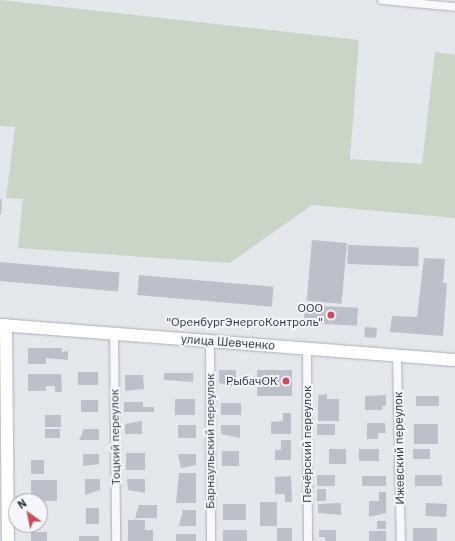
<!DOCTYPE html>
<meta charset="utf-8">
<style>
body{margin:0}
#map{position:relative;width:455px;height:541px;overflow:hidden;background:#e4e7ec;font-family:"IBM Plex Sans",sans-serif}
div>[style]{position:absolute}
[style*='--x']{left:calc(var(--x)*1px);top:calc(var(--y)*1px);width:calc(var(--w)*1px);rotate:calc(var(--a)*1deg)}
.green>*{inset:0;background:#c9d6c5}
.building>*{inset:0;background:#bbc0ca;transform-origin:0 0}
.roads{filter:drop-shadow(0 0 1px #a9aeb7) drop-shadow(0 0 1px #a9aeb7)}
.street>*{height:8px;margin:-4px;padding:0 4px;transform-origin:4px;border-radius:4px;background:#f7f8fa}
.secondary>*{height:12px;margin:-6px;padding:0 6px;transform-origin:6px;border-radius:6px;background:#fff}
.dots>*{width:11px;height:11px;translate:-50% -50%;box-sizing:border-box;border:2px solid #f4f6f9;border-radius:50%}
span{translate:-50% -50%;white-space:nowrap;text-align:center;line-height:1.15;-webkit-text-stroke:4px #f4f6f9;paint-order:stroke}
.poi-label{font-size:12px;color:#2b3445}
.right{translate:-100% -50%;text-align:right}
.street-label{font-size:12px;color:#2b3445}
.north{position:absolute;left:8px;top:493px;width:40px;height:40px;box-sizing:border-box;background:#f4f6f9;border:1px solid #a4a8b1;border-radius:50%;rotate:327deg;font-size:11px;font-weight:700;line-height:16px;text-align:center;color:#2b3445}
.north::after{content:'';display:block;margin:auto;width:14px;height:18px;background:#d1495b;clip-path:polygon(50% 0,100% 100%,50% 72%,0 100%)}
</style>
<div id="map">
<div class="green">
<div style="clip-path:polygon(0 0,359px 40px,350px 159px,422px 164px,435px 52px,455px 55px,455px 218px,312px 205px,230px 263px,18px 248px,23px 199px,6px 198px,15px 127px,0 126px)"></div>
</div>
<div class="building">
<div style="clip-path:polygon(0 199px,2px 199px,1px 214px,0 214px)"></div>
<div style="left:312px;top:240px;width:35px;height:61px;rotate:5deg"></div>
<div style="left:348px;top:245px;width:71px;height:19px;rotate:2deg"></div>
<div style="clip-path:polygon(424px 258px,445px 259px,443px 283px,447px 283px,443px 336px,390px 332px,392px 316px,417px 317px)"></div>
<div style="left:0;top:262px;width:120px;height:19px;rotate:5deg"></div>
<div style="left:139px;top:275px;width:135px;height:20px;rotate:5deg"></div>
<div style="left:305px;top:305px;width:53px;height:18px;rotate:3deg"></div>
<div style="left:365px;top:327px;width:12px;height:10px;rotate:5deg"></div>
<div style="clip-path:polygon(28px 348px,62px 348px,62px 352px,68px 351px,68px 360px,46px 358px,46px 364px,28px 364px)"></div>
<div style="clip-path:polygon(219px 370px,236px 370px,236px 387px,219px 383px)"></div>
<div style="left:257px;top:370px;width:35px;height:26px"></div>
<div style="left:98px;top:372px;width:13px;height:20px;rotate:90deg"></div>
<div style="clip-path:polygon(164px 373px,193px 373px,193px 382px,164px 380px)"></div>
<div style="clip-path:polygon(28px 374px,61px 374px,62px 392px,55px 392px,55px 386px,46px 386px,46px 391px,28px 391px)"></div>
<div style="clip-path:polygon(125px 375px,143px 375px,144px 389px,125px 391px)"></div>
<div style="clip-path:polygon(327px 394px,327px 399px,339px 399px,339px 421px,318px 421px,318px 395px)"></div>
<div style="clip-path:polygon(386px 395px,386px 406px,382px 406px,382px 410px,365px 410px,365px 396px)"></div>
<div style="left:416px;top:396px;width:23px;height:10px"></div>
<div style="left:175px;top:399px;width:20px;height:16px"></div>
<div style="left:81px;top:400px;width:17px;height:12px"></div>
<div style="clip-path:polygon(124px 402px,143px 402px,143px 407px,154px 407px,154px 412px,124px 412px)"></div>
<div style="left:221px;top:403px;width:20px;height:12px"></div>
<div style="clip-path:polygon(283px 413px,291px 413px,291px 434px,271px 434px,271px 422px,283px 421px)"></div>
<div style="left:45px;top:415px;width:16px;height:12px"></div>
<div style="clip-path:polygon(142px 421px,142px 434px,125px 434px,125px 424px)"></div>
<div style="clip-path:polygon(367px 423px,385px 423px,386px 433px,378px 433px,378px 439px,367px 439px)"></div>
<div style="left:317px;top:424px;width:18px;height:11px"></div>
<div style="left:414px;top:424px;width:24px;height:20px"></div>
<div style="left:178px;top:425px;width:18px;height:13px"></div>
<div style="clip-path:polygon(221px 425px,240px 425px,240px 438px,221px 434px)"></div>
<div style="left:45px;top:429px;width:15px;height:9px"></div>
<div style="clip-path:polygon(84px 429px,99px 429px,99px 440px,79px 440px)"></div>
<div style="clip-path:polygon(281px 440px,291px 440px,291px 460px,275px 460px,275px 450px,281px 450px)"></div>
<div style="left:329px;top:449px;width:17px;height:15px"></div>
<div style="left:359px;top:449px;width:20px;height:12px"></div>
<div style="left:413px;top:449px;width:17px;height:10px"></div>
<div style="left:222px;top:451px;width:17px;height:15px"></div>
<div style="left:126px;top:453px;width:19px;height:17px"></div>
<div style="clip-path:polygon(83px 454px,99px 454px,99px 464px,83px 466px)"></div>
<div style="clip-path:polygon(178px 454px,196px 454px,196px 465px,181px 468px)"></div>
<div style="left:31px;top:460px;width:13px;height:14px"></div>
<div style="clip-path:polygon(179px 473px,196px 473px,196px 503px,176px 503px)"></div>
<div style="left:335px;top:475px;width:11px;height:18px;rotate:90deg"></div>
<div style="left:415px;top:475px;width:27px;height:11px"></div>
<div style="clip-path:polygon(291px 476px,292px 502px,285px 502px,285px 494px,275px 494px,275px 477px)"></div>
<div style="left:362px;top:476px;width:24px;height:10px"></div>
<div style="clip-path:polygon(85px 479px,100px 479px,100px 490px,85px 495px)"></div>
<div style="clip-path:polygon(127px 479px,145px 479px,145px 493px,128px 490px)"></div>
<div style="left:57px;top:480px;width:21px;height:26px;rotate:90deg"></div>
<div style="left:317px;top:489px;width:9px;height:12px"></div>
<div style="clip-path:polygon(379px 492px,386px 492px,386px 513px,369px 517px,369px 501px,379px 501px)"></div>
<div style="left:260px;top:502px;width:17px;height:24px"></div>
<div style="clip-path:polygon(341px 503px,341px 515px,318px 513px,318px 504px)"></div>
<div style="left:426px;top:503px;width:21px;height:13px;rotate:3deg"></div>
<div style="left:223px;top:504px;width:23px;height:16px"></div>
<div style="clip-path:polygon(139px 505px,157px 505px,157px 518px,135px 518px)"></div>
<div style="left:46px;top:506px;width:14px;height:6px;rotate:90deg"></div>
<div style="left:86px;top:508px;width:13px;height:16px"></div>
<div style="clip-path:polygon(183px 510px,196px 510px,196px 526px,179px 526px)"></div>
<div style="clip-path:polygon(128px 520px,145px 520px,145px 530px,153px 530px,153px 541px,128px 541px)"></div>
<div style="left:377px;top:521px;width:9px;height:8px"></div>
<div style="left:277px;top:528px;width:15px;height:13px"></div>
<div style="left:413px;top:528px;width:24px;height:13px"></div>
<div style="left:223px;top:530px;width:24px;height:11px"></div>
<div style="clip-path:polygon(319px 530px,336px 530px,336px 541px,325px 541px,325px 537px,319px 537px)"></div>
<div style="left:369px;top:531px;width:17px;height:10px"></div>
<div style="left:31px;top:532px;width:16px;height:9px"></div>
<div style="left:176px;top:534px;width:20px;height:7px"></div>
<div style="left:79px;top:536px;width:20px;height:5px"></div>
</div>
<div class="roads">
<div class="street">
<div style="--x:382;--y:0;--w:73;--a:5.5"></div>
<div style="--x:114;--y:333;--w:208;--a:89.4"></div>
<div style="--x:210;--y:341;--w:200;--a:89.7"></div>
<div style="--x:307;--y:347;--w:194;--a:89.7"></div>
<div style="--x:397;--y:355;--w:186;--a:88.8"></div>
</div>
<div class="secondary">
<div style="--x:0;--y:325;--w:456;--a:4.4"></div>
<div style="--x:6;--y:325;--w:216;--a:89.5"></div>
</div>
</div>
<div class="dots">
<div style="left:331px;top:315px;background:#d1495b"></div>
<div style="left:286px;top:381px;background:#d1495b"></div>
</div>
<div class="poi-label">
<span class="right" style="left:323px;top:315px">ООО<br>"ОренбургЭнергоКонтроль"</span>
<span class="right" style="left:278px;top:381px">РыбачОК</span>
</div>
<div class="street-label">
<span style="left:228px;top:342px;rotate:4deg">улица Шевченко</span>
<span style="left:115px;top:437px;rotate:-91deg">Тоцкий переулок</span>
<span style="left:210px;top:441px;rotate:-90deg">Барнаульский переулок</span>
<span style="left:307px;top:444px;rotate:-90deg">Печёрский переулок</span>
<span style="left:399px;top:448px;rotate:-91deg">Ижевский переулок</span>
</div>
<div class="north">N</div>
</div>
